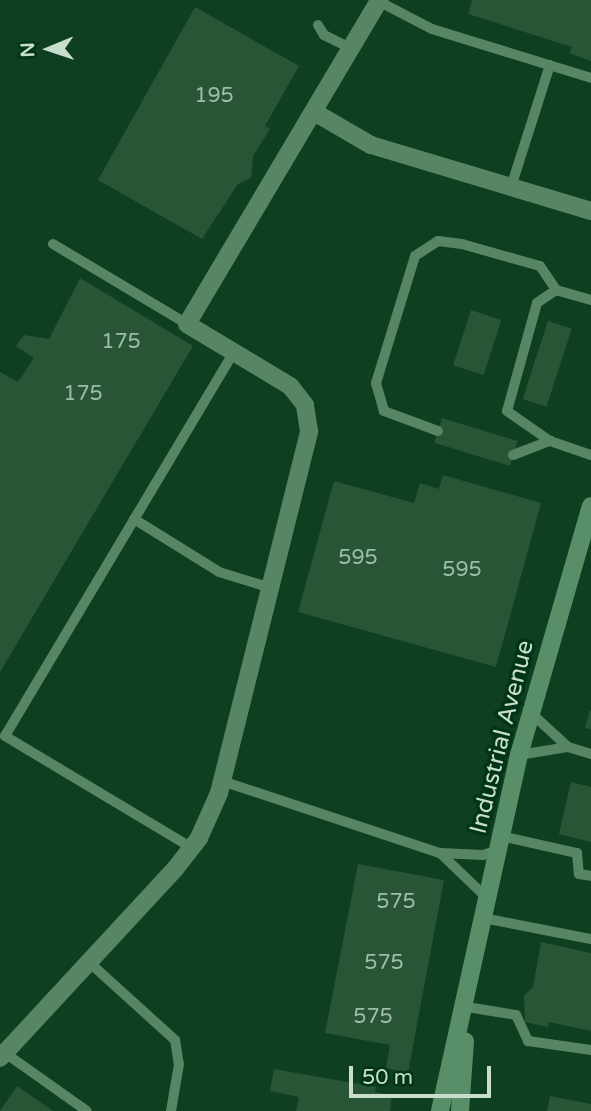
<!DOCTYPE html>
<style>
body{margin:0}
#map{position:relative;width:591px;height:1111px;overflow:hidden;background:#0f3f21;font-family:"Varela Round",sans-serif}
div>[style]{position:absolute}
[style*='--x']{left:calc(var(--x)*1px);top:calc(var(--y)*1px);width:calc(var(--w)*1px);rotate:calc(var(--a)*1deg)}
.building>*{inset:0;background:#275536;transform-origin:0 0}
.lane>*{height:10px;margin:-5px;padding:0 5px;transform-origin:5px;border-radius:5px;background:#578664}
.street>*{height:18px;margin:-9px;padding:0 9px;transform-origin:9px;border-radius:9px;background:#578664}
.secondary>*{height:18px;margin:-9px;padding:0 9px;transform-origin:9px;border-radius:9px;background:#598f68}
span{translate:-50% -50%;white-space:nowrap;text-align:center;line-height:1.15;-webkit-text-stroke:7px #023417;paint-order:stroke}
.number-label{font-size:21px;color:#9ebca6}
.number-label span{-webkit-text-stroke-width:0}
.street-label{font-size:24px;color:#c6decb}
.north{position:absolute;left:14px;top:14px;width:70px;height:70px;-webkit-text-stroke:5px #023417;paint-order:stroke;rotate:268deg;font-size:19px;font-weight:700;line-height:28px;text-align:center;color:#c6decb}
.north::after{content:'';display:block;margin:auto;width:24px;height:32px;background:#c6decb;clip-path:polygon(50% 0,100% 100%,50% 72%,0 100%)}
.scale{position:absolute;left:349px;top:1066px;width:142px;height:32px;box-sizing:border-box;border:4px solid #c6decb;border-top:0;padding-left:9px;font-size:21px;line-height:24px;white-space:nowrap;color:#c6decb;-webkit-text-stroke:5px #023417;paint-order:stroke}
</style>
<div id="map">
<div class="building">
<div style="clip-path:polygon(472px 0,591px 0,591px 61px,569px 53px,572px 47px,468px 14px)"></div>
<div style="clip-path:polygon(195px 7px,299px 66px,265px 126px,270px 129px,253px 156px,251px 178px,238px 184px,202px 239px,98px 180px)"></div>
<div style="clip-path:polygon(80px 278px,193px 346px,0 672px,0 372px,18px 382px,34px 358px,16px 346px,24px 335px,49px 339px)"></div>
<div style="left:471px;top:310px;width:32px;height:58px;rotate:18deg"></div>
<div style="left:548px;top:321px;width:25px;height:82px;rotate:18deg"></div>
<div style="left:442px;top:418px;width:79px;height:26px;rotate:17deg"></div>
<div style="clip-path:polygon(443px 475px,541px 503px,496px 667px,298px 612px,334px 481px,414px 503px,420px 483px,439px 489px)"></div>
<div style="clip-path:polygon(590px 711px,591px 711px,591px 729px,585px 728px)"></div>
<div style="clip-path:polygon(571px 782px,591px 787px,591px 842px,559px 834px)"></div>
<div style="clip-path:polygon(358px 864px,444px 880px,408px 1073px,386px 1068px,390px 1045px,325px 1033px)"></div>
<div style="clip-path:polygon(541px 942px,591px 953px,591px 1031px,549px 1022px,548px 1027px,525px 1022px,524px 996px,533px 987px)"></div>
<div style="clip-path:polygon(274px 1069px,376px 1087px,375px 1092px,392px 1095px,390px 1111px,296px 1111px,299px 1097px,270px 1091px)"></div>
<div style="clip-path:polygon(17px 1086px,53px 1111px,0 1111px)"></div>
<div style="clip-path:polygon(550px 1096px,591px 1104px,591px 1111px,547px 1111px)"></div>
</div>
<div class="lane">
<div style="--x:378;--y:1;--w:61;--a:27.4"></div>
<div style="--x:432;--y:29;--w:166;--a:17.1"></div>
<div style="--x:318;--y:25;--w:12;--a:59"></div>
<div style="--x:324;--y:35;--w:30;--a:26"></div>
<div style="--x:511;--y:187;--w:128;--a:-72.3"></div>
<div style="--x:53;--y:244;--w:156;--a:30.8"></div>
<div style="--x:591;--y:300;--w:36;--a:-164"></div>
<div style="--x:556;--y:290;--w:23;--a:146"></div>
<div style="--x:537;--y:303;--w:112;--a:105.5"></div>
<div style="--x:507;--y:411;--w:52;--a:34.9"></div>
<div style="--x:550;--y:441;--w:43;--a:18.9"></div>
<div style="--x:438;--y:431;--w:58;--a:-159.7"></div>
<div style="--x:384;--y:411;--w:29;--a:-106"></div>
<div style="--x:376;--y:383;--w:133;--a:-72.9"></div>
<div style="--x:415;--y:256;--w:27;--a:-33"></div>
<div style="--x:438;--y:241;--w:24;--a:7"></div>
<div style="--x:462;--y:244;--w:81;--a:15.8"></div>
<div style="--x:540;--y:266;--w:29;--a:56"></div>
<div style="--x:513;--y:455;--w:40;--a:-21"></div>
<div style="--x:134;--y:519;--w:100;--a:31.9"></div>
<div style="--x:219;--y:572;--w:54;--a:17.1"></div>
<div style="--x:568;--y:747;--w:24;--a:17"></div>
<div style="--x:519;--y:755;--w:50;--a:-9.3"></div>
<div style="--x:568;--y:747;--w:50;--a:-137.4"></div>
<div style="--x:222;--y:781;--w:230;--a:18.3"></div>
<div style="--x:501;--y:836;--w:78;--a:12.6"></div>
<div style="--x:577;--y:853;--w:21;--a:85"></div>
<div style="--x:579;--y:874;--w:12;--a:9"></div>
<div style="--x:192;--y:848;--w:218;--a:-149.1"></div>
<div style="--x:5;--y:736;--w:447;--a:-59.2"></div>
<div style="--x:487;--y:898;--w:65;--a:-136.2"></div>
<div style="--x:440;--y:853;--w:43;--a:2.7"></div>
<div style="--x:483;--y:855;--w:16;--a:-18"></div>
<div style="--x:483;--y:918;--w:110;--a:11"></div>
<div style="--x:90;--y:963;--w:115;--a:42.2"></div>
<div style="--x:175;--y:1040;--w:24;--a:81"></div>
<div style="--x:179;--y:1064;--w:48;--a:99.7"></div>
<div style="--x:467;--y:1007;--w:50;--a:9.3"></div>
<div style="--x:516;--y:1015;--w:29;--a:65"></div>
<div style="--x:528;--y:1041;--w:64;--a:8.1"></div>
<div style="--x:5;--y:1053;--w:100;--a:35.3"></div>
</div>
<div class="street">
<div style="--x:314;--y:112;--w:66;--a:30.1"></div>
<div style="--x:371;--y:145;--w:230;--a:16.7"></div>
<div style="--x:0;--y:1058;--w:258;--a:-47.2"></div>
<div style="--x:175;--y:869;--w:39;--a:-52"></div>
<div style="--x:199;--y:838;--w:49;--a:-66"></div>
<div style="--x:219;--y:793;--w:373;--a:-76"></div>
<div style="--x:309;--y:431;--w:26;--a:-99"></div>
<div style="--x:305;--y:405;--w:24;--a:-128"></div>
<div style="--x:290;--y:386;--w:120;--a:-149"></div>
<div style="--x:187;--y:324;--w:377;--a:-59.3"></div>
</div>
<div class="secondary">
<div style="--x:440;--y:1111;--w:365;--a:-77.5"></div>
<div style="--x:519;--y:755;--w:259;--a:-73.9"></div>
<div style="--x:460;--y:1111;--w:70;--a:-85.9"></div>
</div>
<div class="number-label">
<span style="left:214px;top:96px">195</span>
<span style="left:121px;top:342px">175</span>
<span style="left:83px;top:394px">175</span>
<span style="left:358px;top:558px">595</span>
<span style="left:462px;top:570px">595</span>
<span style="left:396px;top:902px">575</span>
<span style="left:384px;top:963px">575</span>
<span style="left:373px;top:1017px">575</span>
</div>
<div class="street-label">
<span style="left:502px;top:737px;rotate:-76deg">Industrial Avenue</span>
</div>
<div class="north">N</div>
<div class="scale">50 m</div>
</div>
